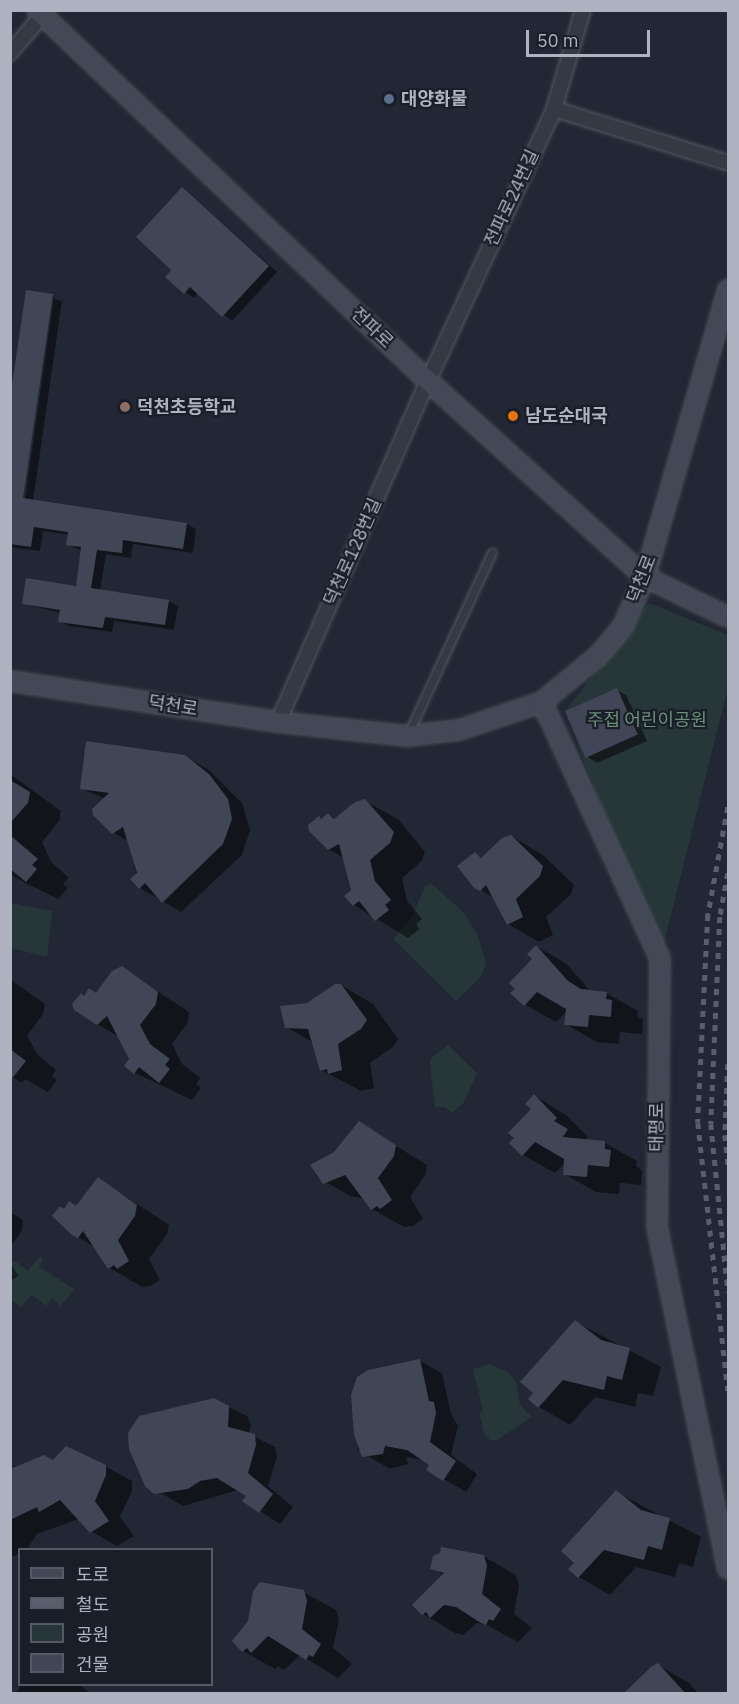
<!DOCTYPE html>
<meta charset="utf-8">
<style>
body{margin:0}
#map{position:relative;width:739px;height:1704px;overflow:hidden;background:#212734;font-family:"IBM Plex Sans","Noto Sans KR",sans-serif}
div>[style]{position:absolute}
[style*='--x']{left:calc(var(--x)*1px);top:calc(var(--y)*1px);width:calc(var(--w)*1px);rotate:calc(var(--a)*1deg)}
.green>*{inset:0;background:#273639}
.shadow>*{inset:0;background:#0007}
.building>*{inset:0;background:#404655;transform-origin:0 0}
.roads{filter:drop-shadow(0 0 2px #525662) drop-shadow(0 0 2px #525662)}
.lane>*{height:7px;margin:-3.5px;padding:0 3.5px;transform-origin:3.5px;border-radius:3.5px;background:#343944}
.street>*{height:14px;margin:-7px;padding:0 7px;transform-origin:7px;border-radius:7px;background:#343944}
.secondary>*{height:18px;margin:-9px;padding:0 9px;transform-origin:9px;border-radius:9px;background:#434857}
.rail>*{height:4.5px;margin-top:-2.25px;transform-origin:0;background:repeating-linear-gradient(90deg,#595e6d 0 6px,transparent 0 12px)}
.dots>*{width:16px;height:16px;translate:-50% -50%;box-sizing:border-box;border:3px solid #1a1e29;border-radius:50%}
span{translate:-50% -50%;white-space:nowrap;text-align:center;line-height:1.15;-webkit-text-stroke:4.5px #1a1e29;paint-order:stroke}
.poi-label{font-size:18px;color:#afb3c1;font-weight:700}
.left{translate:0 -50%;text-align:left}
.street-label{font-size:18px;color:#afb3c1}
.park-label{font-size:18px;color:#698f77}
.frame{position:absolute;inset:0;border:12px solid #afb3c1;pointer-events:none}
.legend{position:absolute;left:18px;top:1548px;width:195px;height:138px;box-sizing:border-box;background:#1a1e29;border:2px solid #565a66;margin:0;padding:8px 10px;list-style:none;font-size:18px;color:#afb3c1}
.legend li{display:flex;align-items:center;gap:12px;height:30px}
.legend b{width:30px;border:2px solid #565a66}
.scale{position:absolute;left:526px;top:30px;width:124px;height:27px;box-sizing:border-box;border:3px solid #afb3c1;border-top:0;padding-left:8px;font-size:18px;line-height:21px;white-space:nowrap;color:#afb3c1;-webkit-text-stroke:4px #1a1e29;paint-order:stroke}
</style>
<div id="map">
<div class="green">
<div style="clip-path:polygon(649px 603px,728px 635px,728px 688px,660px 959px,565px 711px)"></div>
<div style="clip-path:polygon(431px 883px,464px 913px,478px 936px,486px 963px,481px 977px,456px 1001px,393px 939px,412px 917px,425px 886px)"></div>
<div style="clip-path:polygon(11px 903px,52px 911px,47px 957px,11px 948px)"></div>
<div style="clip-path:polygon(448px 1045px,477px 1073px,464px 1102px,452px 1113px,445px 1107px,435px 1107px,430px 1064px,431px 1058px)"></div>
<div style="clip-path:polygon(40px 1256px,43px 1260px,39px 1267px,74px 1289px,61px 1306px,52px 1298px,46px 1306px,32px 1295px,21px 1307px,11px 1299px,11px 1264px,14px 1260px,28px 1271px)"></div>
<div style="clip-path:polygon(490px 1364px,510px 1373px,516px 1382px,520px 1405px,532px 1417px,497px 1440px,490px 1440px,484px 1433px,479px 1412px,483px 1411px,473px 1369px)"></div>
</div>
<div class="shadow">
<div style="clip-path:polygon(183px 189px,277px 272px,232px 321px,198px 293px,194px 298px,185px 292px,173px 270px)"></div>
<div style="clip-path:polygon(evenodd,27px 292px,62px 301px,33px 501px,187px 524px,196px 529px,193px 553px,133px 544px,131px 558px,106px 554px,100px 591px,168px 601px,178px 606px,174px 630px,114px 621px,112px 632px,69px 626px,60px 621px,61px 613px,24px 604px,27px 580px,77px 587px,82px 551px,68px 544px,69px 535px,43px 531px,40px 551px,10px 547px,10px 409px,27px 292px,51px 297px,54px 297px,24px 506px,21px 506px,51px 297px)"></div>
<div style="clip-path:polygon(617px 690px,626px 695px,647px 741px,597px 763px,587px 757px)"></div>
<div style="clip-path:polygon(190px 759px,209px 770px,242px 803px,250px 830px,242px 855px,181px 912px,140px 888px,128px 841px,109px 830px,105px 799px,81px 788px)"></div>
<div style="clip-path:polygon(10px 774px,61px 811px,59px 821px,42px 842px,51px 862px,69px 878px,63px 884px,68px 888px,58px 899px,10px 875px)"></div>
<div style="clip-path:polygon(365px 801px,398px 819px,425px 852px,422px 861px,402px 878px,407px 901px,422px 919px,416px 924px,420px 929px,408px 938px,354px 905px,344px 858px,325px 847px,310px 825px,328px 814px,337px 819px)"></div>
<div style="clip-path:polygon(511px 836px,543px 855px,574px 885px,571px 894px,546px 917px,553px 935px,539px 942px,508px 924px,494px 898px,476px 887px,475px 854px,483px 858px)"></div>
<div style="clip-path:polygon(536px 946px,567px 964px,591px 992px,606px 993px,638px 1011px,637px 1016px,643px 1019px,642px 1034px,620px 1032px,619px 1044px,597px 1042px,566px 1024px,567px 1011px,556px 1022px,524px 1004px)"></div>
<div style="clip-path:polygon(122px 968px,189px 1012px,188px 1022px,172px 1044px,182px 1064px,201px 1078px,196px 1084px,201px 1088px,192px 1100px,135px 1073px,119px 1037px,94px 1022px,75px 1004px,89px 990px,97px 995px)"></div>
<div style="clip-path:polygon(10px 979px,45px 1004px,43px 1014px,27px 1036px,38px 1055px,56px 1070px,52px 1076px,57px 1080px,48px 1092px,25px 1079px,22px 1083px,10px 1076px)"></div>
<div style="clip-path:polygon(341px 985px,373px 1004px,398px 1039px,393px 1047px,370px 1063px,374px 1088px,361px 1091px,321px 1070px,314px 1043px,286px 1027px,307px 1005px,331px 987px)"></div>
<div style="clip-path:polygon(535px 1096px,566px 1115px,588px 1137px,584px 1141px,605px 1143px,637px 1161px,636px 1166px,642px 1170px,641px 1185px,620px 1183px,619px 1194px,596px 1192px,564px 1174px,566px 1162px,555px 1173px,523px 1155px)"></div>
<div style="clip-path:polygon(359px 1123px,427px 1165px,426px 1174px,410px 1197px,423px 1219px,413px 1226px,404px 1227px,372px 1209px,365px 1199px,350px 1196px,317px 1177px,312px 1166px,335px 1153px)"></div>
<div style="clip-path:polygon(99px 1179px,169px 1225px,167px 1234px,149px 1259px,160px 1280px,150px 1286px,142px 1287px,110px 1268px,96px 1248px,73px 1234px,65px 1210px,76px 1207px)"></div>
<div style="clip-path:polygon(10px 1212px,23px 1220px,22px 1230px,10px 1248px)"></div>
<div style="clip-path:polygon(10px 1262px,18px 1276px,10px 1281px)"></div>
<div style="clip-path:polygon(576px 1322px,661px 1367px,653px 1396px,638px 1393px,635px 1407px,595px 1397px,570px 1425px,539px 1407px)"></div>
<div style="clip-path:polygon(420px 1361px,442px 1373px,451px 1414px,458px 1426px,451px 1455px,477px 1474px,466px 1492px,428px 1470px,431px 1464px,426px 1461px,406px 1457px,408px 1464px,390px 1469px,358px 1450px,355px 1382px,368px 1372px)"></div>
<div style="clip-path:polygon(214px 1400px,247px 1416px,251px 1425px,249px 1434px,275px 1447px,277px 1457px,268px 1486px,293px 1507px,280px 1524px,244px 1501px,248px 1496px,238px 1490px,183px 1506px,147px 1485px,135px 1423px,159px 1411px)"></div>
<div style="clip-path:polygon(44px 1457px,54px 1462px,105px 1466px,132px 1481px,132px 1491px,120px 1517px,134px 1536px,117px 1546px,91px 1531px,79px 1519px,37px 1534px,27px 1549px,22px 1547px,16px 1556px,10px 1557px,10px 1468px)"></div>
<div style="clip-path:polygon(616px 1492px,701px 1537px,693px 1567px,679px 1563px,675px 1577px,636px 1567px,610px 1595px,579px 1577px,576px 1563px)"></div>
<div style="clip-path:polygon(483px 1556px,516px 1575px,519px 1586px,514px 1614px,532px 1628px,518px 1642px,485px 1624px,477px 1623px,463px 1635px,455px 1633px,423px 1614px,443px 1575px,432px 1568px)"></div>
<div style="clip-path:polygon(303px 1592px,336px 1610px,339px 1620px,333px 1648px,352px 1664px,338px 1678px,300px 1655px,284px 1670px,278px 1666px,275px 1669px,243px 1651px)"></div>
<div style="clip-path:polygon(658px 1665px,689px 1683px,699px 1694px,627px 1694px)"></div>
<div style="clip-path:polygon(22px 1684px,78px 1684px,92px 1694px,16px 1694px)"></div>
</div>
<div class="building">
<div style="clip-path:polygon(182px 187px,269px 266px,222px 317px,190px 287px,184px 294px,165px 277px,171px 270px,136px 237px)"></div>
<div style="clip-path:polygon(26px 290px,53px 294px,23px 498px,187px 523px,183px 549px,123px 540px,122px 553px,97px 550px,91px 588px,169px 600px,165px 625px,105px 617px,103px 628px,58px 622px,60px 610px,22px 604px,26px 578px,76px 586px,81px 547px,66px 545px,68px 532px,34px 527px,31px 547px,10px 544px,10px 398px)"></div>
<div style="left:617px;top:688px;width:51px;height:57px;rotate:66deg"></div>
<div style="clip-path:polygon(86px 741px,185px 755px,209px 774px,228px 799px,232px 819px,223px 844px,162px 903px,145px 883px,139px 889px,130px 879px,137px 873px,123px 827px,112px 834px,93px 815px,92px 809px,109px 793px,80px 789px)"></div>
<div style="clip-path:polygon(10px 780px,30px 792px,28px 803px,10px 823px)"></div>
<div style="clip-path:polygon(365px 799px,394px 832px,390px 843px,370px 860px,375px 881px,391px 900px,385px 905px,389px 910px,375px 921px,359px 901px,353px 906px,344px 896px,351px 890px,339px 844px,328px 850px,309px 831px,308px 825px,319px 816px,321px 819px,328px 813px,334px 819px,355px 802px)"></div>
<div style="clip-path:polygon(10px 835px,38px 859px,32px 865px,37px 869px,26px 882px,10px 869px)"></div>
<div style="clip-path:polygon(511px 835px,543px 866px,540px 876px,516px 899px,523px 917px,507px 925px,486px 885px,480px 891px,474px 888px,457px 866px,475px 852px,481px 858px,502px 838px)"></div>
<div style="clip-path:polygon(536px 945px,568px 981px,581px 989px,607px 992px,606px 999px,612px 1000px,611px 1017px,589px 1015px,588px 1027px,564px 1025px,566px 1009px,537px 992px,524px 1006px,510px 993px,515px 989px,509px 983px,532px 959px,527px 954px)"></div>
<div style="clip-path:polygon(122px 966px,158px 992px,156px 1004px,140px 1025px,150px 1044px,170px 1059px,165px 1065px,170px 1069px,159px 1083px,139px 1067px,134px 1074px,124px 1066px,129px 1059px,107px 1016px,97px 1025px,74px 1010px,72px 1004px,81px 993px,84px 996px,89px 988px,96px 993px,112px 971px)"></div>
<div style="clip-path:polygon(335px 984px,341px 984px,367px 1020px,361px 1029px,338px 1044px,342px 1070px,328px 1074px,327px 1069px,320px 1071px,308px 1029px,285px 1028px,280px 1006px,307px 1003px)"></div>
<div style="clip-path:polygon(10px 1049px,26px 1061px,10px 1081px)"></div>
<div style="clip-path:polygon(534px 1094px,557px 1118px,554px 1121px,568px 1129px,563px 1137px,605px 1141px,605px 1149px,611px 1150px,609px 1167px,588px 1165px,587px 1177px,563px 1175px,564px 1159px,535px 1142px,522px 1156px,509px 1143px,514px 1138px,508px 1133px,531px 1109px,525px 1104px)"></div>
<div style="clip-path:polygon(359px 1121px,396px 1145px,394px 1156px,378px 1178px,392px 1200px,380px 1209px,377px 1206px,371px 1210px,345px 1175px,323px 1184px,310px 1165px,334px 1152px)"></div>
<div style="clip-path:polygon(98px 1177px,137px 1205px,135px 1216px,118px 1240px,129px 1261px,117px 1269px,114px 1265px,108px 1269px,83px 1231px,78px 1238px,72px 1235px,52px 1216px,60px 1206px,64px 1209px,69px 1201px,76px 1206px)"></div>
<div style="clip-path:polygon(575px 1320px,601px 1340px,630px 1348px,622px 1380px,607px 1376px,604px 1390px,563px 1380px,538px 1408px,528px 1399px,533px 1393px,520px 1382px)"></div>
<div style="clip-path:polygon(420px 1359px,429px 1401px,434px 1402px,436px 1413px,430px 1442px,456px 1461px,443px 1481px,426px 1470px,429px 1465px,407px 1450px,385px 1446px,383px 1454px,362px 1457px,354px 1435px,351px 1395px,357px 1377px,368px 1370px)"></div>
<div style="clip-path:polygon(214px 1398px,229px 1406px,228px 1427px,255px 1434px,256px 1445px,248px 1473px,273px 1494px,259px 1513px,242px 1501px,246px 1496px,217px 1478px,200px 1481px,188px 1489px,154px 1494px,145px 1486px,129px 1449px,128px 1433px,139px 1416px)"></div>
<div style="clip-path:polygon(66px 1446px,106px 1465px,106px 1475px,95px 1501px,109px 1521px,90px 1533px,60px 1500px,39px 1512px,37px 1507px,10px 1520px,10px 1469px,44px 1455px,53px 1460px)"></div>
<div style="clip-path:polygon(616px 1490px,641px 1510px,670px 1518px,662px 1550px,648px 1546px,644px 1560px,604px 1550px,578px 1578px,568px 1569px,574px 1563px,561px 1551px)"></div>
<div style="clip-path:polygon(441px 1547px,484px 1555px,487px 1566px,482px 1594px,501px 1609px,493px 1621px,489px 1619px,486px 1625px,481px 1623px,456px 1607px,444px 1605px,430px 1618px,426px 1612px,422px 1615px,412px 1605px,444px 1573px,430px 1569px,433px 1556px,440px 1553px)"></div>
<div style="clip-path:polygon(260px 1582px,304px 1590px,307px 1601px,302px 1629px,321px 1644px,313px 1657px,309px 1655px,306px 1660px,268px 1636px,251px 1653px,247px 1648px,242px 1652px,232px 1641px,248px 1621px,253px 1591px)"></div>
<div style="clip-path:polygon(658px 1663px,686px 1694px,623px 1694px,651px 1667px)"></div>
</div>
<div class="roads">
<div class="lane">
<div style="--x:408;--y:734;--w:200;--a:-65.2"></div>
</div>
<div class="street">
<div style="--x:10;--y:53;--w:57;--a:-49.3"></div>
<div style="--x:554;--y:109;--w:182;--a:17.2"></div>
<div style="--x:278;--y:722;--w:373;--a:-66.3"></div>
<div style="--x:428;--y:381;--w:300;--a:-65.1"></div>
<div style="--x:554;--y:109;--w:103;--a:-73.7"></div>
</div>
<div class="secondary">
<div style="--x:37;--y:10;--w:539;--a:43.5"></div>
<div style="--x:428;--y:381;--w:292;--a:42.1"></div>
<div style="--x:645;--y:577;--w:92;--a:25.7"></div>
<div style="--x:10;--y:681;--w:271;--a:8.7"></div>
<div style="--x:278;--y:722;--w:130;--a:6.2"></div>
<div style="--x:407;--y:736;--w:52;--a:-6.6"></div>
<div style="--x:459;--y:730;--w:88;--a:-18.6"></div>
<div style="--x:542;--y:702;--w:72;--a:-39.4"></div>
<div style="--x:598;--y:656;--w:39;--a:-50"></div>
<div style="--x:623;--y:626;--w:54;--a:-65.8"></div>
<div style="--x:645;--y:577;--w:299;--a:-73.9"></div>
<div style="--x:542;--y:702;--w:283;--a:65.3"></div>
<div style="--x:660;--y:959;--w:268;--a:90.6"></div>
<div style="--x:657;--y:1227;--w:349;--a:78.3"></div>
</div>
</div>
<div class="rail">
<div style="--x:728;--y:807;--w:110;--a:100.5"></div>
<div style="--x:708;--y:915;--w:208;--a:92.8"></div>
<div style="--x:698;--y:1123;--w:269;--a:83.6"></div>
<div style="--x:728;--y:873;--w:45;--a:100.3"></div>
<div style="--x:720;--y:917;--w:207;--a:92.5"></div>
<div style="--x:711;--y:1124;--w:169;--a:84.2"></div>
<div style="--x:728;--y:1064;--w:71;--a:92.4"></div>
<div style="--x:725;--y:1135;--w:31;--a:84"></div>
</div>
<div class="dots">
<div style="left:389px;top:99px;background:#5c6f8a"></div>
<div style="left:125px;top:407px;background:#8d6e63"></div>
<div style="left:513px;top:416px;background:#e8710a"></div>
</div>
<div class="poi-label">
<span class="left" style="left:401px;top:99px">대양화물</span>
<span class="left" style="left:137px;top:407px">덕천초등학교</span>
<span class="left" style="left:525px;top:416px">남도순대국</span>
</div>
<div class="street-label">
<span style="left:512px;top:198px;rotate:-65deg">전파로24번길</span>
<span style="left:372px;top:328px;rotate:44deg">전파로</span>
<span style="left:353px;top:552px;rotate:-66deg">덕천로128번길</span>
<span style="left:642px;top:579px;rotate:-69deg">덕천로</span>
<span style="left:173px;top:706px;rotate:9deg">덕천로</span>
<span style="left:657px;top:1127px;rotate:-89deg">태평로</span>
</div>
<div class="park-label">
<span style="left:647px;top:720px">주접 어린이공원</span>
</div>
<div class="frame"></div>
<ul class="legend">
<li><b style="height:8px;background:#434857"></b>도로</li>
<li><b style="height:8px;background:#595e6d"></b>철도</li>
<li><b style="height:16px;background:#273639"></b>공원</li>
<li><b style="height:16px;background:#404655"></b>건물</li>
</ul>
<div class="scale">50 m</div>
</div>
